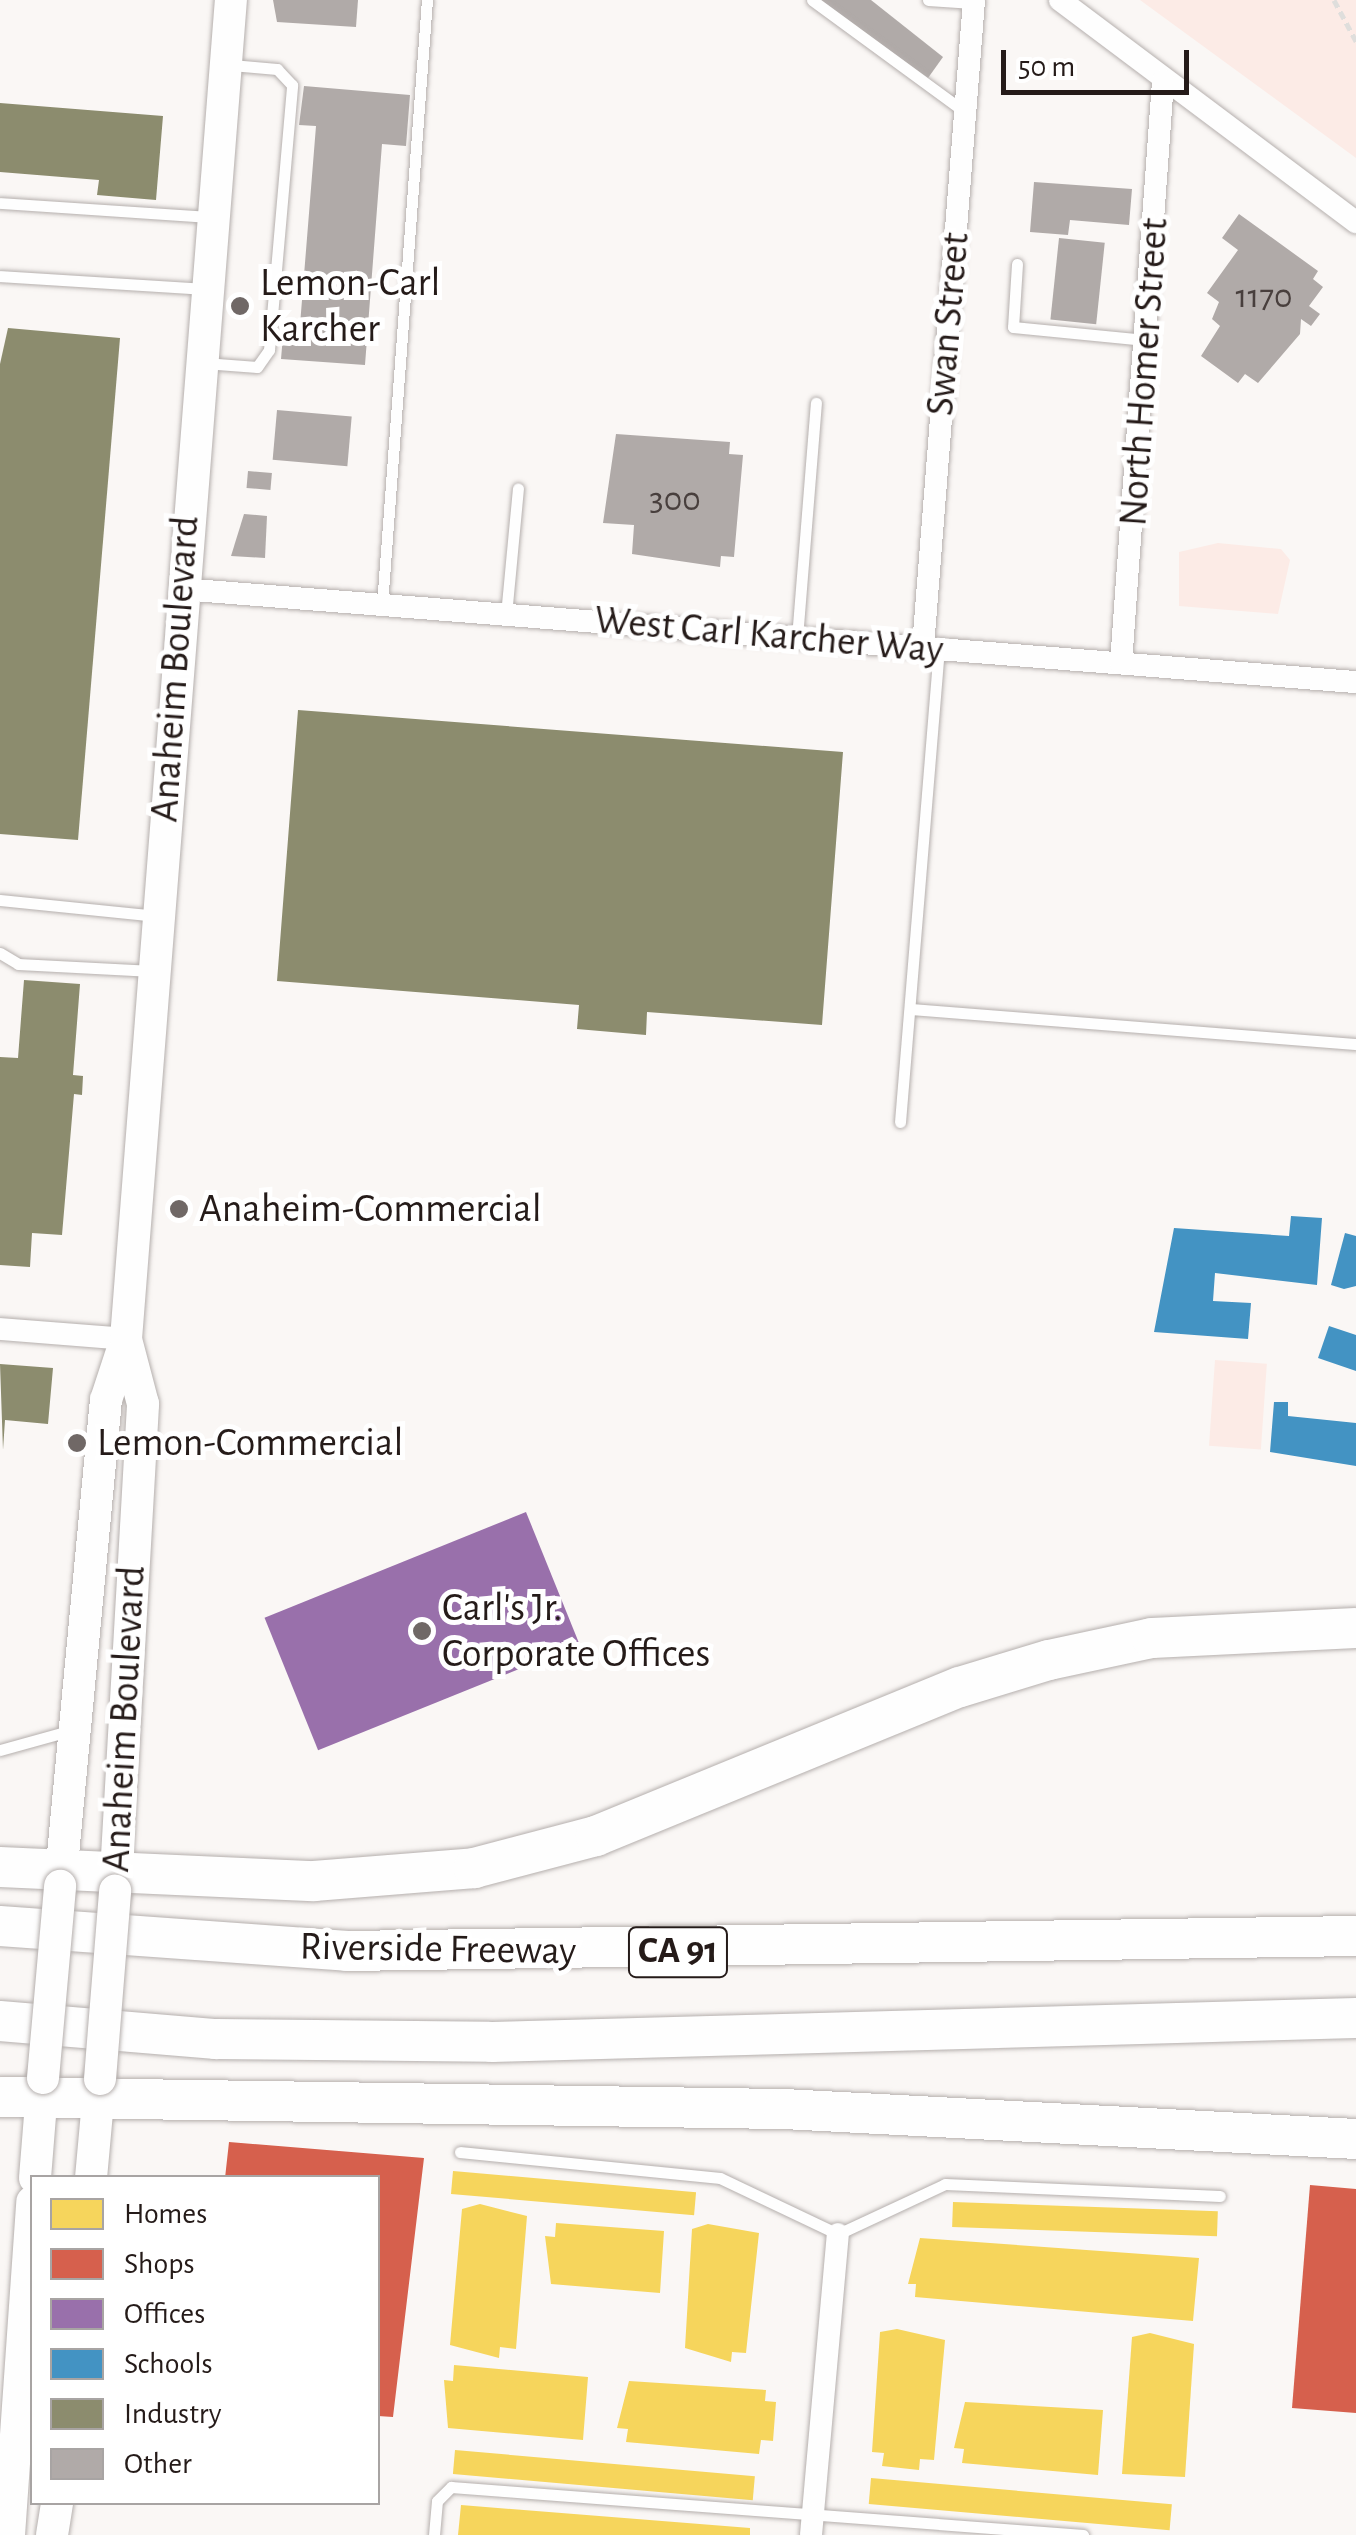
<!DOCTYPE html>
<style>
body{margin:0}
#map{position:relative;width:1356px;height:2535px;overflow:hidden;background:#faf7f5;font-family:"Alegreya Sans",sans-serif}
div>[style]{position:absolute}
[style*='--x']{left:calc(var(--x)*1px);top:calc(var(--y)*1px);width:calc(var(--w)*1px);rotate:calc(var(--a)*1deg)}
.green>*{inset:0;background:#fcebe6;transform-origin:0 0}
.homes>*{inset:0;background:#f6d55c;transform-origin:0 0}
.shops>*{inset:0;background:#d6604d}
.offices>*{inset:0;background:#9970ab;transform-origin:0 0}
.schools>*{inset:0;background:#4393c3}
.industry>*{inset:0;background:#8c8c6e}
.building>*{inset:0;background:#b0aaa8;transform-origin:0 0}
.path>*{height:5px;margin-top:-2.5px;transform-origin:0;background:repeating-linear-gradient(90deg,#dfdedc 0 8px,transparent 0 13px)}
.roads{filter:drop-shadow(0 0 2px #b5afad) drop-shadow(0 0 2px #b5afad)}
.lane>*{height:11px;margin:-5.5px;padding:0 5.5px;transform-origin:5.5px;border-radius:5.5px;background:#fefefe}
.street>*{height:22px;margin:-11px;padding:0 11px;transform-origin:11px;border-radius:11px;background:#fefefe}
.secondary>*{height:32px;margin:-16px;padding:0 16px;transform-origin:16px;border-radius:16px;background:#fefefe}
.highway>*{height:40px;margin:-20px;padding:0 20px;transform-origin:20px;border-radius:20px;background:#fefefe}
.bridges{filter:drop-shadow(0 0 2px #b5afad) drop-shadow(0 0 2px #b5afad)}
.secondary-bridge>*{height:32px;margin:-16px;padding:0 16px;transform-origin:16px;border-radius:16px;background:#fefefe}
.dots>*{width:28px;height:28px;translate:-50% -50%;box-sizing:border-box;border:5px solid #fff;border-radius:50%}
span{translate:-50% -50%;white-space:nowrap;text-align:center;line-height:1.15;-webkit-text-stroke:10px #fff;paint-order:stroke}
.number-label{font-size:35px;color:#483f3d}
.number-label span{-webkit-text-stroke-width:0}
.shield-label span{padding:2px 8px;background:#fff;border:2px solid;border-radius:8px;-webkit-text-stroke-width:0}
.shield-label{font-size:38px;color:#251b19;font-weight:700}
.poi-label{font-size:40px;color:#251b19}
.left{translate:0 -50%;text-align:left}
.street-label{font-size:40px;color:#251b19}
.legend{position:absolute;left:30px;top:2175px;width:350px;height:330px;box-sizing:border-box;background:#fff;border:2px solid #a8a4a3;margin:0;padding:12px 18px;list-style:none;font-size:30px;color:#251b19}
.legend li{display:flex;align-items:center;gap:20px;height:50px}
.legend b{width:50px;border:2px solid #a8a4a3}
.scale{position:absolute;left:1001px;top:50px;width:188px;height:45px;box-sizing:border-box;border:5px solid #251b19;border-top:0;padding-left:12px;font-size:30px;line-height:35px;white-space:nowrap;color:#251b19;-webkit-text-stroke:8px #fff;paint-order:stroke}
</style>
<div id="map">
<div class="green">
<div style="clip-path:polygon(1140px 0,1356px 0,1356px 158px)"></div>
<div style="clip-path:polygon(1218px 543px,1281px 549px,1290px 560px,1278px 614px,1179px 606px,1179px 552px)"></div>
<div style="left:1215px;top:1360px;width:52px;height:86px;rotate:4deg"></div>
</div>
<div class="homes">
<div style="left:453px;top:2171px;width:244px;height:23px;rotate:5deg"></div>
<div style="left:953px;top:2202px;width:265px;height:25px;rotate:2deg"></div>
<div style="clip-path:polygon(480px 2204px,527px 2216px,516px 2349px,500px 2347px,499px 2358px,450px 2345px,462px 2209px)"></div>
<div style="clip-path:polygon(556px 2223px,664px 2231px,660px 2293px,551px 2284px,545px 2236px,555px 2237px)"></div>
<div style="clip-path:polygon(708px 2224px,759px 2233px,746px 2353px,732px 2352px,731px 2362px,685px 2348px,692px 2229px)"></div>
<div style="clip-path:polygon(920px 2238px,1199px 2258px,1193px 2321px,915px 2297px,916px 2284px,908px 2284px)"></div>
<div style="clip-path:polygon(897px 2329px,945px 2340px,934px 2460px,920px 2459px,919px 2470px,882px 2466px,884px 2453px,872px 2452px,880px 2332px)"></div>
<div style="clip-path:polygon(1150px 2333px,1194px 2344px,1185px 2477px,1122px 2474px,1132px 2337px)"></div>
<div style="clip-path:polygon(454px 2365px,588px 2377px,583px 2440px,448px 2428px,444px 2380px,453px 2381px)"></div>
<div style="clip-path:polygon(629px 2381px,766px 2390px,765px 2401px,776px 2402px,773px 2441px,761px 2440px,759px 2454px,626px 2442px,628px 2429px,617px 2428px)"></div>
<div style="clip-path:polygon(965px 2402px,1103px 2410px,1098px 2475px,962px 2463px,964px 2449px,954px 2448px)"></div>
<div style="left:455px;top:2450px;width:301px;height:24px;rotate:5deg"></div>
<div style="left:871px;top:2478px;width:302px;height:26px;rotate:5deg"></div>
<div style="clip-path:polygon(461px 2505px,750px 2528px,750px 2535px,458px 2535px)"></div>
</div>
<div class="shops">
<div style="clip-path:polygon(229px 2142px,424px 2158px,393px 2417px,378px 2416px,378px 2178px,225px 2178px)"></div>
<div style="clip-path:polygon(1310px 2185px,1356px 2189px,1356px 2413px,1292px 2408px)"></div>
</div>
<div class="offices">
<div style="left:526px;top:1512px;width:143px;height:282px;rotate:68deg"></div>
</div>
<div class="schools">
<div style="clip-path:polygon(1291px 1216px,1322px 1218px,1317px 1285px,1215px 1273px,1213px 1301px,1251px 1303px,1248px 1339px,1154px 1332px,1174px 1228px,1289px 1236px)"></div>
<div style="clip-path:polygon(1345px 1233px,1356px 1236px,1356px 1286px,1344px 1289px,1331px 1285px)"></div>
<div style="clip-path:polygon(1329px 1326px,1356px 1335px,1356px 1371px,1318px 1358px)"></div>
<div style="clip-path:polygon(1274px 1402px,1288px 1402px,1288px 1416px,1356px 1423px,1356px 1466px,1270px 1452px)"></div>
</div>
<div class="industry">
<div style="clip-path:polygon(0 103px,163px 116px,156px 200px,97px 195px,99px 180px,0 172px)"></div>
<div style="clip-path:polygon(8px 328px,120px 338px,78px 840px,0 834px,0 364px)"></div>
<div style="clip-path:polygon(298px 710px,843px 752px,822px 1025px,647px 1012px,646px 1035px,577px 1029px,579px 1005px,277px 981px)"></div>
<div style="clip-path:polygon(24px 980px,80px 984px,73px 1075px,83px 1076px,82px 1095px,74px 1094px,62px 1235px,32px 1233px,30px 1267px,0 1265px,0 1057px,18px 1058px)"></div>
<div style="clip-path:polygon(0 1364px,53px 1368px,48px 1424px,5px 1420px,3px 1450px)"></div>
</div>
<div class="building">
<div style="clip-path:polygon(273px 0,358px 0,356px 27px,277px 22px)"></div>
<div style="clip-path:polygon(819px 0,871px 0,943px 57px,928px 78px)"></div>
<div style="clip-path:polygon(304px 86px,410px 95px,406px 146px,382px 144px,365px 365px,281px 359px,284px 324px,300px 325px,316px 126px,299px 125px)"></div>
<div style="clip-path:polygon(1034px 182px,1132px 189px,1129px 225px,1070px 220px,1068px 235px,1030px 232px)"></div>
<div style="clip-path:polygon(1239px 214px,1318px 271px,1313px 279px,1323px 287px,1309px 306px,1320px 314px,1311px 326px,1301px 319px,1300px 334px,1258px 383px,1245px 374px,1238px 383px,1201px 356px,1220px 326px,1212px 319px,1219px 302px,1207px 293px,1238px 250px,1222px 238px)"></div>
<div style="left:1059px;top:238px;width:46px;height:82px;rotate:6deg"></div>
<div style="left:277px;top:410px;width:75px;height:50px;rotate:5deg"></div>
<div style="clip-path:polygon(616px 434px,730px 442px,729px 454px,743px 455px,734px 557px,721px 556px,720px 567px,632px 554px,634px 525px,603px 523px)"></div>
<div style="left:248px;top:471px;width:24px;height:17px;rotate:5deg"></div>
<div style="clip-path:polygon(244px 514px,267px 516px,265px 558px,231px 556px)"></div>
</div>
<div class="path">
<div style="--x:1334;--y:0;--w:47;--a:61.8"></div>
</div>
<div class="roads">
<div class="lane">
<div style="--x:812;--y:0;--w:190;--a:36.2"></div>
<div style="--x:928;--y:0;--w:45;--a:3.8"></div>
<div style="--x:0;--y:203;--w:212;--a:3.8"></div>
<div style="--x:1017;--y:264;--w:63;--a:93.6"></div>
<div style="--x:1013;--y:327;--w:133;--a:5.6"></div>
<div style="--x:0;--y:276;--w:205;--a:3.6"></div>
<div style="--x:204;--y:363;--w:53;--a:4.3"></div>
<div style="--x:257;--y:367;--w:21;--a:-55"></div>
<div style="--x:269;--y:350;--w:266;--a:-85"></div>
<div style="--x:292;--y:85;--w:22;--a:-133"></div>
<div style="--x:277;--y:69;--w:46;--a:-175"></div>
<div style="--x:382;--y:605;--w:607;--a:-85.75"></div>
<div style="--x:506;--y:615;--w:127;--a:-84.6"></div>
<div style="--x:797;--y:638;--w:236;--a:-85.4"></div>
<div style="--x:0;--y:900;--w:158;--a:5.8"></div>
<div style="--x:0;--y:953;--w:21;--a:31"></div>
<div style="--x:18;--y:964;--w:135;--a:3"></div>
<div style="--x:910;--y:1009;--w:447;--a:4.5"></div>
<div style="--x:900;--y:1122;--w:475;--a:-85.3"></div>
<div style="--x:0;--y:1750;--w:75;--a:-15.5"></div>
<div style="--x:460;--y:2152;--w:261;--a:5.7"></div>
<div style="--x:720;--y:2178;--w:131;--a:25.4"></div>
<div style="--x:838;--y:2234;--w:118;--a:-25"></div>
<div style="--x:945;--y:2184;--w:275;--a:2.5"></div>
<div style="--x:434;--y:2535;--w:34;--a:-85"></div>
<div style="--x:437;--y:2501;--w:20;--a:-45"></div>
<div style="--x:451;--y:2487;--w:634;--a:4.34"></div>
</div>
<div class="street">
<div style="--x:1060;--y:0;--w:370;--a:36.9"></div>
<div style="--x:181;--y:589;--w:1179;--a:4.53"></div>
<div style="--x:923;--y:647;--w:649;--a:-85.49"></div>
<div style="--x:1121;--y:663;--w:584;--a:-85.87"></div>
<div style="--x:0;--y:1329;--w:126;--a:4.5"></div>
<div style="--x:811;--y:2535;--w:302;--a:-84.9"></div>
</div>
<div class="secondary">
<div style="--x:60;--y:1886;--w:488;--a:-84.6"></div>
<div style="--x:106;--y:1400;--w:64;--a:-71.8"></div>
<div style="--x:126;--y:1339;--w:1343;--a:-85.52"></div>
<div style="--x:115;--y:1891;--w:488;--a:-86.7"></div>
<div style="--x:143;--y:1404;--w:67;--a:-104.7"></div>
<div style="--x:35;--y:2178;--w:100;--a:-85.4"></div>
<div style="--x:91;--y:2178;--w:99;--a:-84.8"></div>
<div style="--x:9;--y:2535;--w:334;--a:-86"></div>
<div style="--x:52;--y:2535;--w:33;--a:-81"></div>
</div>
<div class="highway">
<div style="--x:0;--y:1867;--w:314;--a:2.6"></div>
<div style="--x:314;--y:1881;--w:161;--a:-4.6"></div>
<div style="--x:474;--y:1868;--w:126;--a:-14.7"></div>
<div style="--x:596;--y:1836;--w:393;--a:-22.3"></div>
<div style="--x:960;--y:1687;--w:93;--a:-16.9"></div>
<div style="--x:1049;--y:1660;--w:105;--a:-12.1"></div>
<div style="--x:1152;--y:1638;--w:204;--a:-2.8"></div>
<div style="--x:0;--y:1926;--w:348;--a:4.1"></div>
<div style="--x:347;--y:1951;--w:1009;--a:-0.85"></div>
<div style="--x:0;--y:2021;--w:217;--a:4.8"></div>
<div style="--x:216;--y:2039;--w:276;--a:0.6"></div>
<div style="--x:492;--y:2042;--w:864;--a:-1.59"></div>
<div style="--x:0;--y:2097;--w:784;--a:0.88"></div>
<div style="--x:784;--y:2109;--w:573;--a:3"></div>
</div>
</div>
<div class="bridges">
<div class="secondary-bridge">
<div style="--x:43;--y:2078;--w:193;--a:-84.9"></div>
<div style="--x:100;--y:2079;--w:189;--a:-85.4"></div>
</div>
</div>
<div class="dots">
<div style="left:240px;top:306px;background:#706866"></div>
<div style="left:179px;top:1209px;background:#706866"></div>
<div style="left:77px;top:1443px;background:#706866"></div>
<div style="left:422px;top:1631px;background:#706866"></div>
</div>
<div class="number-label">
<span style="left:1264px;top:297px">1170</span>
<span style="left:675px;top:500px">300</span>
</div>
<div class="shield-label">
<span style="left:678px;top:1952px">CA 91</span>
</div>
<div class="poi-label">
<span class="left" style="left:260px;top:306px">Lemon-Carl<br>Karcher</span>
<span class="left" style="left:199px;top:1209px">Anaheim-Commercial</span>
<span class="left" style="left:97px;top:1443px">Lemon-Commercial</span>
<span class="left" style="left:442px;top:1631px">Carl's Jr.<br>Corporate Offices</span>
</div>
<div class="street-label">
<span style="left:948px;top:324px;rotate:-85deg">Swan Street</span>
<span style="left:1144px;top:372px;rotate:-86deg">North Homer Street</span>
<span style="left:769px;top:635px;rotate:5deg">West Carl Karcher Way</span>
<span style="left:175px;top:669px;rotate:-86deg">Anaheim Boulevard</span>
<span style="left:124px;top:1719px;rotate:-87deg">Anaheim Boulevard</span>
<span style="left:438px;top:1949px;rotate:1deg">Riverside Freeway</span>
</div>
<ul class="legend">
<li><b style="height:28px;background:#f6d55c"></b>Homes</li>
<li><b style="height:28px;background:#d6604d"></b>Shops</li>
<li><b style="height:28px;background:#9970ab"></b>Offices</li>
<li><b style="height:28px;background:#4393c3"></b>Schools</li>
<li><b style="height:28px;background:#8c8c6e"></b>Industry</li>
<li><b style="height:28px;background:#b0aaa8"></b>Other</li>
</ul>
<div class="scale">50 m</div>
</div>
